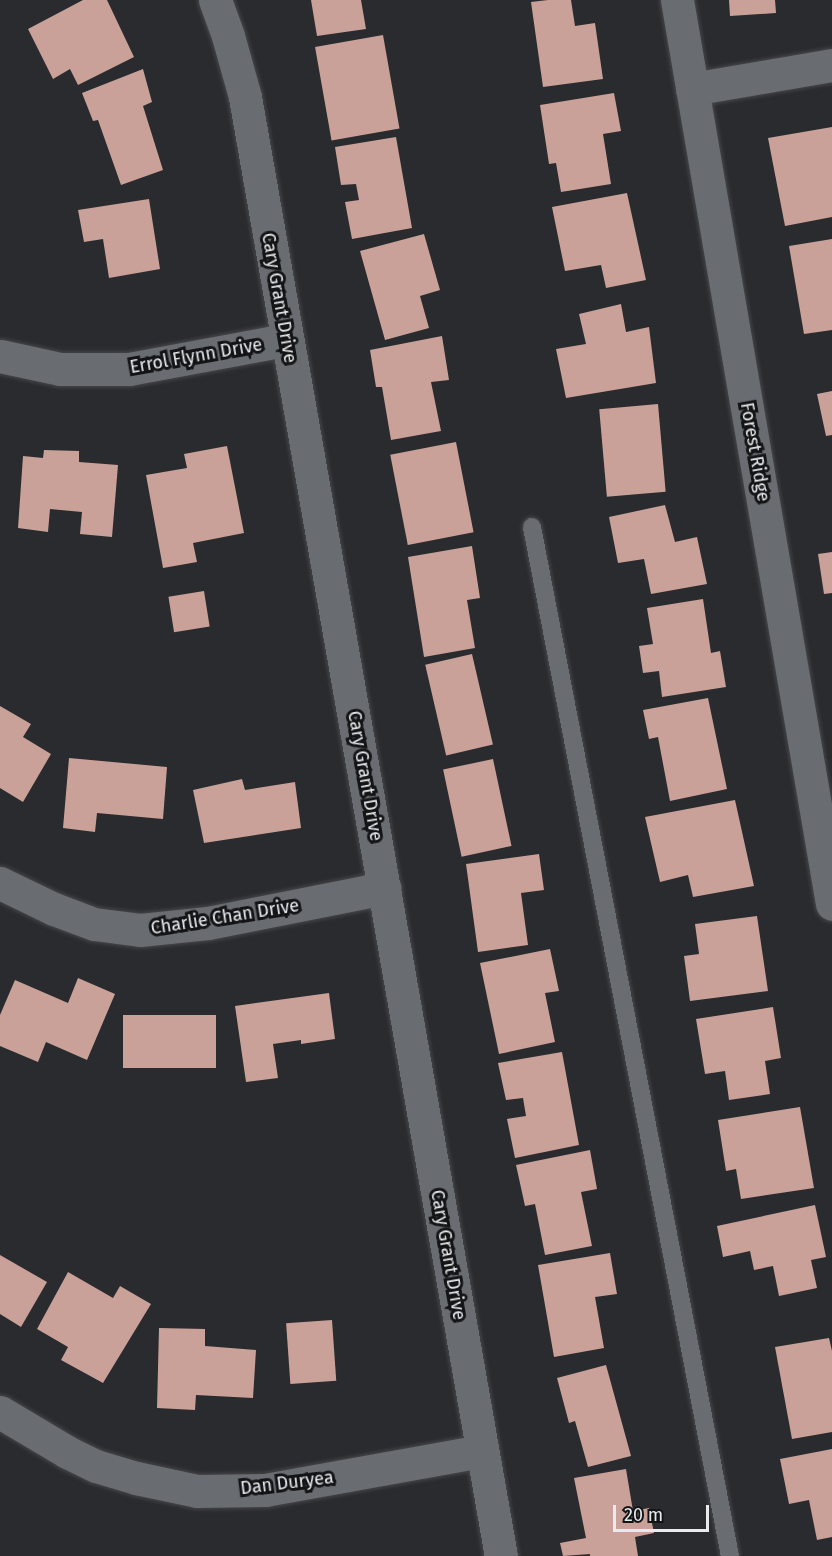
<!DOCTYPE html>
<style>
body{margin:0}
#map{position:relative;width:832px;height:1556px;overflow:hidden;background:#292b2f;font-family:"Fira Sans",sans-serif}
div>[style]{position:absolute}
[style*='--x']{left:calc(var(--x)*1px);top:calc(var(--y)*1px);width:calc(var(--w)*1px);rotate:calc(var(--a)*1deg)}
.building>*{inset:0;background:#caa198;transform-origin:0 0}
.roads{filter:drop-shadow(0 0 2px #46474a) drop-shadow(0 0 2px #46474a)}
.lane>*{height:18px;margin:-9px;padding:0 9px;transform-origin:9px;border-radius:9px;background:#696c71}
.street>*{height:33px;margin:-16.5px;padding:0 16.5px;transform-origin:16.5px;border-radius:16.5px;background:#696c71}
span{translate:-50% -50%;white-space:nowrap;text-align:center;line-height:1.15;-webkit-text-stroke:6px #131415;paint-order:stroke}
.street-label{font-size:18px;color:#e9eaed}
.scale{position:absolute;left:613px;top:1505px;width:96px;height:27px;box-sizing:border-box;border:3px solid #e9eaed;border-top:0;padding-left:8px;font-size:18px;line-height:21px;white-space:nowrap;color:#e9eaed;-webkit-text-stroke:4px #131415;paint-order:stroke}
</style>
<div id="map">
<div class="building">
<div style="clip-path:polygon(83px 0,107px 0,134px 57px,78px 85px,70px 69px,53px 79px,28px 29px)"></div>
<div style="clip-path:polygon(311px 0,361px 0,366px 29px,317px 36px)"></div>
<div style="clip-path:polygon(548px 0,571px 0,575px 26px,595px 23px,603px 79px,543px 87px,531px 2px)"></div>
<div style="clip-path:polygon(729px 0,775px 0,776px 13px,730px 16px)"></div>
<div style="left:383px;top:35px;width:95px;height:69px;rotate:80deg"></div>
<div style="clip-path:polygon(143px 69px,152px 102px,143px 106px,163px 170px,121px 185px,98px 120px,93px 121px,82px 93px)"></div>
<div style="clip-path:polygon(614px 93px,621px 131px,603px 134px,611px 184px,561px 192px,556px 163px,549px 164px,540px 105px)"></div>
<div style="clip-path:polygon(832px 127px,832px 217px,785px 226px,768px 138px)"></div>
<div style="clip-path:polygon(396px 137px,412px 228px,352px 239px,345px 202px,359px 200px,356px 184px,341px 185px,335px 147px)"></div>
<div style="clip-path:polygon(627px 193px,646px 280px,606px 288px,601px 265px,565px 271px,552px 207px)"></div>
<div style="clip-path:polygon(149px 199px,160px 269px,109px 278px,103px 239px,84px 242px,78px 210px)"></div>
<div style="clip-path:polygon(424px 234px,440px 290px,420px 296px,429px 328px,385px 340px,360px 251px)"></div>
<div style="clip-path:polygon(832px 239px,832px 330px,804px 334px,789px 246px)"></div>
<div style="clip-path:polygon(621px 304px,626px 332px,649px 327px,656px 383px,566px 398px,556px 349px,586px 344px,579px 314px)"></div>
<div style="clip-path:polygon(442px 336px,449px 380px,431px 382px,441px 431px,391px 440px,382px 387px,376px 387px,370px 350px)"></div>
<div style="clip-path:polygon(832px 391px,832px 435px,826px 436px,817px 394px)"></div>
<div style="left:658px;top:404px;width:88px;height:59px;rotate:85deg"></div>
<div style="left:456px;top:442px;width:92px;height:67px;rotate:79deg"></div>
<div style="clip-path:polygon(227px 446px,244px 533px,193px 543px,197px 562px,163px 568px,146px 475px,187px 468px,184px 454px)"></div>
<div style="clip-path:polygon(44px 450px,79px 451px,79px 462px,118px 465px,112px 537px,80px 534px,82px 512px,50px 509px,48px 532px,18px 528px,23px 456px,43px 458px)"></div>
<div style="clip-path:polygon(665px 505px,675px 542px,697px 537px,707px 584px,651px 594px,644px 559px,618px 563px,609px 517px)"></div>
<div style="clip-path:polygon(472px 546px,480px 598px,467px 600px,475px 648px,424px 657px,408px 557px)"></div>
<div style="clip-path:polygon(832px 552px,832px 593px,824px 594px,818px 554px)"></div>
<div style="left:204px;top:591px;width:36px;height:36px;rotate:81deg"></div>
<div style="clip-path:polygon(703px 599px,711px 653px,720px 651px,726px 687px,662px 697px,659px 671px,643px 673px,639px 646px,653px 644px,647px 608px)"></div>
<div style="left:472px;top:654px;width:93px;height:48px;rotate:77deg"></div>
<div style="clip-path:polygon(708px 698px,727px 789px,670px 801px,658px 737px,649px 739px,643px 710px)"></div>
<div style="clip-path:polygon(0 706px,31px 724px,23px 737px,51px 754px,23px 802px,0 788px)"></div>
<div style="clip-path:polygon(69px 758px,167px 767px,163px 819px,97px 813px,95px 832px,63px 828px)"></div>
<div style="left:493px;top:759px;width:89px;height:51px;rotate:78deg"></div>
<div style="clip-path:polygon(242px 779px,245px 790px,295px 782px,301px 828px,204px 843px,193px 790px)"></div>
<div style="clip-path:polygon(735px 800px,754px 886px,693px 897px,688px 875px,660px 882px,645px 817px)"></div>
<div style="clip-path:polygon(539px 854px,544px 890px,521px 893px,528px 945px,478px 952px,466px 864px)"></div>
<div style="clip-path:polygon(757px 916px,768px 991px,690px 1001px,684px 956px,699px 954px,695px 924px)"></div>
<div style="clip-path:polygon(550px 949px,559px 991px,545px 993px,555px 1042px,499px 1054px,480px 963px)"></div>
<div style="clip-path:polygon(78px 978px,115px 994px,87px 1060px,46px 1042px,38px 1062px,0 1046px,0 1015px,15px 980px,68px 1003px)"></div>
<div style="clip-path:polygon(329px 993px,335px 1039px,301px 1044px,301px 1040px,273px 1044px,278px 1078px,246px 1082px,235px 1006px)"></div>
<div style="clip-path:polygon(773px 1007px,781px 1058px,765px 1061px,770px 1094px,729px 1100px,725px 1071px,705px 1074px,696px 1019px)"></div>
<div style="left:123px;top:1015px;width:93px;height:53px"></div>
<div style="clip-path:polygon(562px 1052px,579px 1145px,515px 1158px,507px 1119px,526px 1116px,523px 1098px,506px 1100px,498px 1063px)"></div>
<div style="clip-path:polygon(800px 1107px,814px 1188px,741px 1199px,736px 1169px,726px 1171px,718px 1120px)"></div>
<div style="clip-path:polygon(590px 1150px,597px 1189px,581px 1192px,592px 1246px,545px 1255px,535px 1204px,525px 1206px,516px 1165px)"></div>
<div style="clip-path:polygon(815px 1205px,826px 1257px,811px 1260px,817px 1288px,779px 1296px,773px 1266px,754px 1270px,750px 1251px,723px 1257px,717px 1226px)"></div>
<div style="clip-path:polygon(610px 1253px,617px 1294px,595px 1297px,604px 1348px,554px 1357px,538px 1265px)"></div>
<div style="clip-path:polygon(0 1255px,47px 1282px,21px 1327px,0 1314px)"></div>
<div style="clip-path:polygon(68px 1272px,113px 1298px,120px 1286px,151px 1304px,103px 1383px,61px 1360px,68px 1347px,37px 1329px)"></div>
<div style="left:332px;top:1320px;width:61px;height:46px;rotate:86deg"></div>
<div style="clip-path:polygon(159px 1328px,205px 1329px,205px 1346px,256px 1350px,253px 1398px,196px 1395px,195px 1410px,157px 1408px)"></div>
<div style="clip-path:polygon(829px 1338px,832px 1351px,832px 1432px,792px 1439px,775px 1347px)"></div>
<div style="clip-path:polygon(606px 1365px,631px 1456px,588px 1467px,575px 1421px,569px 1423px,557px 1378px)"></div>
<div style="clip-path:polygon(832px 1449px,832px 1537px,817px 1540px,809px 1500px,789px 1504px,780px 1459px)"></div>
<div style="clip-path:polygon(626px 1469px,633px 1511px,649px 1508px,654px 1533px,635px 1537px,638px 1556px,590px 1556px,590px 1554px,563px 1556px,560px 1543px,586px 1538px,574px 1478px)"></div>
</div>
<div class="roads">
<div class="lane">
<div style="--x:532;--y:527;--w:1048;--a:79.11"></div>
</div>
<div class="street">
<div style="--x:215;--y:0;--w:38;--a:70"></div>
<div style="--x:228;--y:36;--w:63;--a:74.4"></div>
<div style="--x:245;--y:97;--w:1481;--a:80.05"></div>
<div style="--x:677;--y:0;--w:917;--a:80.27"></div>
<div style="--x:692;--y:89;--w:142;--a:-9.7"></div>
<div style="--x:0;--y:356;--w:61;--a:12.2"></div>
<div style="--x:60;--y:369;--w:69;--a:0"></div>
<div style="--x:129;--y:369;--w:160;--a:-10.5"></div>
<div style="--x:0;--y:883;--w:60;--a:25.7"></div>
<div style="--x:54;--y:909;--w:43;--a:20.6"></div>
<div style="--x:94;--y:924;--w:46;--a:7.4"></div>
<div style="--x:140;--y:930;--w:68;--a:-5.9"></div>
<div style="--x:208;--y:923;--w:180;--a:-11.2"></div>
<div style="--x:0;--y:1412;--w:78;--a:30.8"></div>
<div style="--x:67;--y:1452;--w:32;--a:26"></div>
<div style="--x:96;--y:1466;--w:42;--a:16.7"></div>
<div style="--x:136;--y:1478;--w:62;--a:12"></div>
<div style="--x:197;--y:1491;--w:68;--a:-0.8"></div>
<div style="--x:265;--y:1490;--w:220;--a:-10.2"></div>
</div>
</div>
<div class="street-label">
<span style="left:279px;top:298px;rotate:80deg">Cary Grant Drive</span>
<span style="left:196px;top:356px;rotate:-10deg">Errol Flynn Drive</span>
<span style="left:755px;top:452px;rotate:80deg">Forest Ridge</span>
<span style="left:365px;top:776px;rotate:80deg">Cary Grant Drive</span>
<span style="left:225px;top:917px;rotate:-9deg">Charlie Chan Drive</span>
<span style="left:448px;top:1255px;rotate:80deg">Cary Grant Drive</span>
<span style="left:287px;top:1483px;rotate:-7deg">Dan Duryea</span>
</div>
<div class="scale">20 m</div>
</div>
